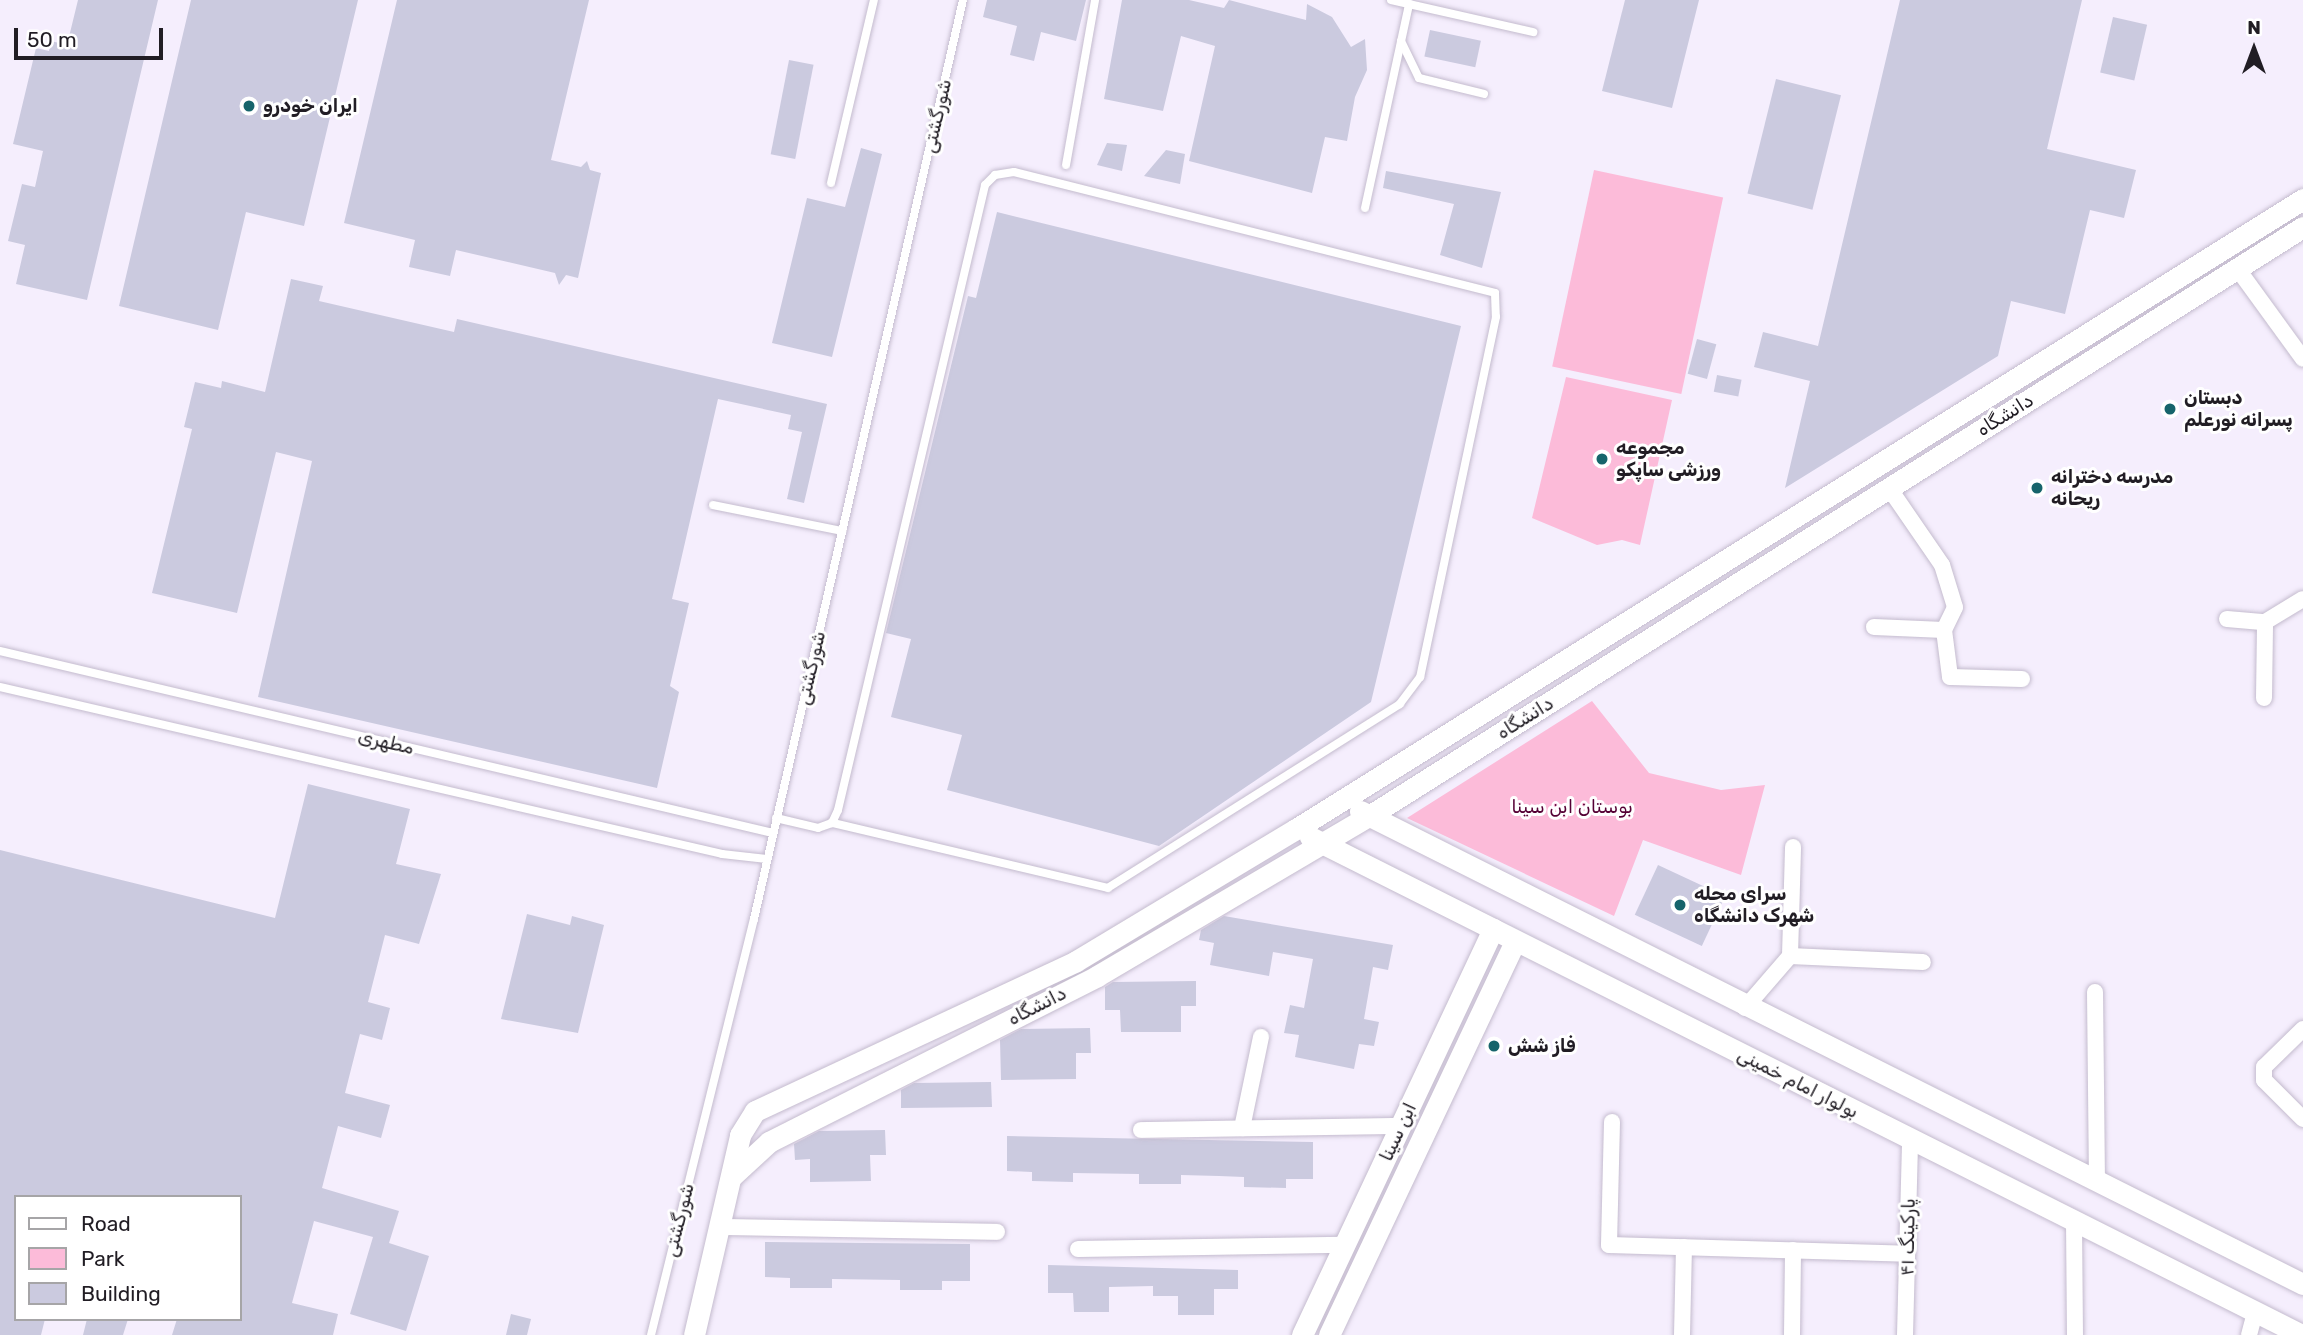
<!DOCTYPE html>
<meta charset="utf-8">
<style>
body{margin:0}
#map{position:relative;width:2303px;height:1335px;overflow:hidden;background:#f5eefd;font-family:Rubik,Cairo,sans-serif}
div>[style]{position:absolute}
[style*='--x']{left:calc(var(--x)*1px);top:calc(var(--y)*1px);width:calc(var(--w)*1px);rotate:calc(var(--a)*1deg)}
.green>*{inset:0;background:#fcbbd9;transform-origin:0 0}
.building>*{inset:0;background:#cbcadf;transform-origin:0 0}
.roads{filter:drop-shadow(0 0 2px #c4bbce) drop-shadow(0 0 2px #c4bbce)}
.service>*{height:8px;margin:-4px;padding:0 4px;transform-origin:4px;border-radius:4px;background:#fff}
.minor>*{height:16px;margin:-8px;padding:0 8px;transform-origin:8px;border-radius:8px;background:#fff}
.tertiary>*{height:21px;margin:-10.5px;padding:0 10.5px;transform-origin:10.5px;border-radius:10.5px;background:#fff}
.dots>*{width:19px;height:19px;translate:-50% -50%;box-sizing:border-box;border:4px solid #fff;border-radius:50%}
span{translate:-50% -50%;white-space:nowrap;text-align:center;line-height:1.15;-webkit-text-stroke:6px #fff;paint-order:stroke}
.poi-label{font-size:19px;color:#211d24;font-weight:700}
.left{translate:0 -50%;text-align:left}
.street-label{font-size:19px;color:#211d24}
.park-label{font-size:19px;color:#550035}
.legend{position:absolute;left:14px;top:1195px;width:228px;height:126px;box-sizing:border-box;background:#fff;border:2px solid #a6a5a7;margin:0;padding:9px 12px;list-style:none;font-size:21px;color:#211d24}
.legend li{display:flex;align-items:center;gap:14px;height:35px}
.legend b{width:35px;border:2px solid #a6a5a7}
.north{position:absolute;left:2219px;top:14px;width:70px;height:70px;-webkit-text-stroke:5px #fff;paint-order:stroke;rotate:0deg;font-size:19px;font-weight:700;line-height:28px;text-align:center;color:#211d24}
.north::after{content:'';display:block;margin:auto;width:24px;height:32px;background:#211d24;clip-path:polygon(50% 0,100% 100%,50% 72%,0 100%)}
.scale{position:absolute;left:14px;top:28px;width:149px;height:32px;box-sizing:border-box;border:4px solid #211d24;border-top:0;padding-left:9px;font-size:21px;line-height:24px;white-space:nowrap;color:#211d24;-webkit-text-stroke:5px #fff;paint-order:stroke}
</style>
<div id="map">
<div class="green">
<div style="left:1594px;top:170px;width:132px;height:201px;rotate:12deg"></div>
<div style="clip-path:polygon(1566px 377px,1672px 400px,1640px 545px,1622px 540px,1597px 545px,1532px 518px)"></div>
<div style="clip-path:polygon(1592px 701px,1649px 773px,1721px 790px,1765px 785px,1741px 875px,1643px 840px,1614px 916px,1407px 818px)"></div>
</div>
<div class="building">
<div style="clip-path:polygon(78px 0,158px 0,87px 300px,16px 284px,25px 245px,8px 241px,22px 184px,35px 187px,43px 151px,13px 144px,36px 48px,49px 51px,51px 41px,67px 45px)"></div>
<div style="clip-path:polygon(191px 0,358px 0,304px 226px,246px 212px,218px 330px,119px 306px)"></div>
<div style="clip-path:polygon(397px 0,589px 0,551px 160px,581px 167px,587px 161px,590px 170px,601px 173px,578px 278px,566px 275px,559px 285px,555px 273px,456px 250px,450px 276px,409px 267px,415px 240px,344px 223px)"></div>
<div style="clip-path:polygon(987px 0,1086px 0,1076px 41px,1041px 32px,1034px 61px,1010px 55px,1017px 26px,983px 17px)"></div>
<div style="clip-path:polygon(1122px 0,1189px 0,1224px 8px,1229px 0,1306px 20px,1307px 4px,1332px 17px,1351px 47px,1365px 39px,1367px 70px,1355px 97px,1347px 141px,1325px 137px,1312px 193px,1189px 161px,1215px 46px,1181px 36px,1163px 111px,1104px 99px)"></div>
<div style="clip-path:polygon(1625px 0,1699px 0,1672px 108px,1602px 91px)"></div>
<div style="clip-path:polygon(1900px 0,2082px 0,2047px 149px,2136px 170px,2124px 218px,2090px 210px,2065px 314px,2011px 301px,1998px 356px,1785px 488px,1810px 381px,1754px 367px,1763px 332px,1818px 346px)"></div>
<div style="left:2113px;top:17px;width:35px;height:57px;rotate:13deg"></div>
<div style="left:1430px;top:30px;width:52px;height:27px;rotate:12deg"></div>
<div style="left:789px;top:60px;width:25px;height:96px;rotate:11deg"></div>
<div style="left:1776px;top:79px;width:67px;height:118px;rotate:14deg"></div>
<div style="clip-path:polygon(1107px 143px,1127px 145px,1122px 171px,1097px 165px)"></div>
<div style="clip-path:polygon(861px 148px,882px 154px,832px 357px,772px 343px,807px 198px,845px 207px)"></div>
<div style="clip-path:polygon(1166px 150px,1185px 154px,1180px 184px,1144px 176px)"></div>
<div style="clip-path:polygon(1386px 171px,1501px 192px,1482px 268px,1440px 255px,1454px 204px,1383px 188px)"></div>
<div style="clip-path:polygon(997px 212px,1461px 326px,1371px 702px,1159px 846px,947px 790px,962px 735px,891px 717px,911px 639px,886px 633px,968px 296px,976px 298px)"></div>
<div style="clip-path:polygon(291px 279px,323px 286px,319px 301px,454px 332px,457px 319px,827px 404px,804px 503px,787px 499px,802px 432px,788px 429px,791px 415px,718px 399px,672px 599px,689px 603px,670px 686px,679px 692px,657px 788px,258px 697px,312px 461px,276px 452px,237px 613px,152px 593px,192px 429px,184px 427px,195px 382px,221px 388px,222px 381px,265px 392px)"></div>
<div style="left:1697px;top:339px;width:20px;height:36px;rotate:15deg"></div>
<div style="left:1717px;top:375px;width:25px;height:17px;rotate:11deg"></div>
<div style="clip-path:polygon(308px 784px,410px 809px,396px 864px,441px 874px,419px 944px,385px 935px,368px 1002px,390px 1008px,382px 1040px,360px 1034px,345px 1093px,390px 1105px,381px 1138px,338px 1126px,322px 1188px,399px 1211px,389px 1243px,429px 1256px,406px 1331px,350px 1314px,373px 1237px,314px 1221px,292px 1303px,338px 1314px,333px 1335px,172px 1335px,177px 1319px,240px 1319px,240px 1197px,16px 1197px,16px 1319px,45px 1319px,41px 1335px,0 1335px,0 850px,275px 918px)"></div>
<div style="left:1658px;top:865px;width:74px;height:55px;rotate:25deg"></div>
<div style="clip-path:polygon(527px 914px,570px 925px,572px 916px,604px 925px,578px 1033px,501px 1019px)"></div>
<div style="clip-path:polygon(1224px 916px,1393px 945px,1388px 970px,1373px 967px,1364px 1019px,1379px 1022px,1374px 1046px,1359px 1044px,1354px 1069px,1295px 1057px,1299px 1035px,1284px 1033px,1290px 1005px,1304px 1008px,1313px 959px,1273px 952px,1269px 976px,1210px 965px,1214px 943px,1199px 940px,1201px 930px)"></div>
<div style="clip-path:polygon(1196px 981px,1196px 1006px,1181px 1006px,1181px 1032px,1121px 1032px,1120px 1010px,1105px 1010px,1105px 987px,1113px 982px)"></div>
<div style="clip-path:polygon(1090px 1028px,1091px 1053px,1076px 1053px,1076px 1079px,1001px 1080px,1000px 1040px,1021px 1029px)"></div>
<div style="clip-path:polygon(991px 1082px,992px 1107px,901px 1108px,901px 1090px,914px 1083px)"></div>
<div style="clip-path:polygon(885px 1130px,886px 1155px,870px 1155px,871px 1181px,810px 1182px,810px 1159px,795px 1160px,794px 1144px,819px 1131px)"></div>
<div style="clip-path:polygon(1007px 1136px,1313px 1142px,1313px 1179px,1286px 1179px,1286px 1188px,1244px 1187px,1244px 1177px,1219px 1176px,1181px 1175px,1181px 1184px,1139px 1184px,1139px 1174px,1073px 1173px,1073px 1182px,1032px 1181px,1032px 1172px,1007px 1171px)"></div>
<div style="clip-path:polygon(765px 1242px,970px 1244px,970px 1281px,942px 1281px,942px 1290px,900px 1290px,900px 1280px,832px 1279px,832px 1288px,790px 1288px,790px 1278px,765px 1277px)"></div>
<div style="clip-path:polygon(1048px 1265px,1238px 1270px,1238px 1289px,1214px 1289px,1214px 1315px,1178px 1315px,1178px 1296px,1153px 1296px,1153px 1286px,1109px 1287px,1109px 1312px,1074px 1312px,1073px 1293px,1048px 1293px)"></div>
<div style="clip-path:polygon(511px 1314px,531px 1319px,527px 1335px,506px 1335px)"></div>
<div style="clip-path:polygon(87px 1319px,128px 1319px,123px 1335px,83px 1335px)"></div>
</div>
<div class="roads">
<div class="service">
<div style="--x:1391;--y:0;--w:146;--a:12.7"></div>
<div style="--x:1401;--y:41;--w:41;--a:64.1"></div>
<div style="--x:1419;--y:78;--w:67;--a:13.8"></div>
<div style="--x:1066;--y:165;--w:168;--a:-80"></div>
<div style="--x:831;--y:183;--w:188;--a:-76.8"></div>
<div style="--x:1365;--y:208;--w:209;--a:-77.8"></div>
<div style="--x:713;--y:505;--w:132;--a:11.4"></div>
<div style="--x:0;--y:651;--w:794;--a:13.25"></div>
<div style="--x:0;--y:687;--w:741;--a:13.02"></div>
<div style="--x:722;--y:854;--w:45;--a:6.3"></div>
<div style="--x:776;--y:818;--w:43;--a:13.4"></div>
<div style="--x:818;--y:828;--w:15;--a:-20"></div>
<div style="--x:832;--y:823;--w:14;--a:-65"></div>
<div style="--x:838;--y:810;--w:642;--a:-76.76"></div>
<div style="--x:985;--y:185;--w:14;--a:-45"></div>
<div style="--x:995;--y:175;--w:19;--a:-9"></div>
<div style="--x:1014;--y:172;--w:496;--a:14.1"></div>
<div style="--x:1495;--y:293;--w:24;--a:88"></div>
<div style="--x:1496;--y:317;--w:368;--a:101.9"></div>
<div style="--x:1420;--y:677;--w:34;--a:127"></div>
<div style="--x:1400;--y:704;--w:345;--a:147.8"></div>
<div style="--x:1108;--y:888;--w:284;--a:-166.7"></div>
<div style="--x:651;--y:1335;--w:429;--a:-76.1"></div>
<div style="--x:754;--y:919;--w:942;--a:-77.19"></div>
</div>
<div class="minor">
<div style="--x:2237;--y:268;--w:112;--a:54"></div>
<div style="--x:2227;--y:619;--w:38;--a:5"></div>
<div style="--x:2265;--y:622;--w:44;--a:-31.2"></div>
<div style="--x:1874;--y:627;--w:70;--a:2.5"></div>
<div style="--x:1944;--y:630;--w:25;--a:-64"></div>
<div style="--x:1955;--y:607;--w:44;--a:-107.2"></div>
<div style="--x:1942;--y:565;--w:93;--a:-124.5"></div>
<div style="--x:1944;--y:630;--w:47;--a:82.7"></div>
<div style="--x:1950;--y:677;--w:72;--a:1.6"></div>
<div style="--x:2264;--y:698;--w:76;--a:-89.2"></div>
<div style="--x:1790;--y:956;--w:133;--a:2.6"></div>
<div style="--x:2095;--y:992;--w:190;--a:89.4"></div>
<div style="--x:1745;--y:1008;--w:69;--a:-49.1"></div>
<div style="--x:1790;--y:956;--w:109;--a:-88.4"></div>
<div style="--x:2303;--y:1029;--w:54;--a:135.7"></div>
<div style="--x:2264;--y:1067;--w:13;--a:90"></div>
<div style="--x:2264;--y:1080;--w:55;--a:45"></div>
<div style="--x:1612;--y:1122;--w:123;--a:91.4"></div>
<div style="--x:1609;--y:1245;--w:298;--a:1.7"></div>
<div style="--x:1242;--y:1128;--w:93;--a:-78.2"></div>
<div style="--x:1141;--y:1130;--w:259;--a:-0.9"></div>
<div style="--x:2074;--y:1221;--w:114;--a:89.5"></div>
<div style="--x:720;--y:1227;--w:277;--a:1"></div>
<div style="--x:1078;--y:1249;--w:266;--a:-0.9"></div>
<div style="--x:1682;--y:1335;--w:88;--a:-88.7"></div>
<div style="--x:1792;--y:1335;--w:85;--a:-89.3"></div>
<div style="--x:1905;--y:1335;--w:196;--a:-88.5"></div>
<div style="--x:2249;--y:1335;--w:24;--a:-75"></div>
</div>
<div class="tertiary">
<div style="--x:1360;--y:811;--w:1055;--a:26.64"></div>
<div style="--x:1310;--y:837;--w:1110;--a:26.66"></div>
<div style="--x:731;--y:1177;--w:52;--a:-42.6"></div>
<div style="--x:769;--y:1142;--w:368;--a:-26.8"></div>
<div style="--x:1097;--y:976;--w:316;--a:-30.5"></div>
<div style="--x:1369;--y:816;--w:1104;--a:-32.24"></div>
<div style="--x:694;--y:1335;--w:205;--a:-77"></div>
<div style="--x:740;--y:1135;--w:28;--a:-58"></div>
<div style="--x:755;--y:1111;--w:354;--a:-25"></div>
<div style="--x:1076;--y:961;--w:257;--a:-31"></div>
<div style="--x:1296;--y:829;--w:1188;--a:-32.03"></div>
<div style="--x:1302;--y:1335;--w:449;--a:-64.8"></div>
<div style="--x:1329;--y:1335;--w:436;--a:-64.7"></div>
</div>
</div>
<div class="dots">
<div style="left:249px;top:106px;background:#16646b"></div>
<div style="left:2170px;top:409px;background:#16646b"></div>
<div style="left:1602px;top:459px;background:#16646b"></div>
<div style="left:2037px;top:488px;background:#16646b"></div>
<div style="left:1680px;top:905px;background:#16646b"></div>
<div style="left:1494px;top:1046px;background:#16646b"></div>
</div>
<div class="poi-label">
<span class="left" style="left:263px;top:106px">ایران خودرو</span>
<span class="left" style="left:2184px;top:409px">دبستان<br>پسرانه نورعلم</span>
<span class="left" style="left:1616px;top:459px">مجموعه<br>ورزشی ساپکو</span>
<span class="left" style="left:2051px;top:488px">مدرسه دخترانه<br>ریحانه</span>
<span class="left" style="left:1694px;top:905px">سرای محله<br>شهرک دانشگاه</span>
<span class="left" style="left:1508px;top:1046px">فاز شش</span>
</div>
<div class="street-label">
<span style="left:937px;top:116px;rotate:-77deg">شورگشتی</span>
<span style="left:2005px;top:415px;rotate:-32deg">دانشگاه</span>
<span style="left:811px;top:668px;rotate:-77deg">شورگشتی</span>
<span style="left:1525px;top:718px;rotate:-32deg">دانشگاه</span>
<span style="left:386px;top:742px;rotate:13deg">مطهری</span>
<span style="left:1037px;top:1006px;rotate:-27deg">دانشگاه</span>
<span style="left:1798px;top:1083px;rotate:27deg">بولوار امام خمینی</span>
<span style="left:1398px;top:1132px;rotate:-65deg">ابن سینا</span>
<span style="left:679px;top:1220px;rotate:-76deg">شورگشتی</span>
<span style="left:1908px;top:1237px;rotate:-89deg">پارکینگ ۴۱</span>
</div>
<div class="park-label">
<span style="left:1572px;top:807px">بوستان ابن سینا</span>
</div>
<ul class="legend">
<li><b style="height:9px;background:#fff"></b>Road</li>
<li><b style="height:19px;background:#fcbbd9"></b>Park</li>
<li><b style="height:19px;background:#cbcadf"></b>Building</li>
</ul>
<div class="north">N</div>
<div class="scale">50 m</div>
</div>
